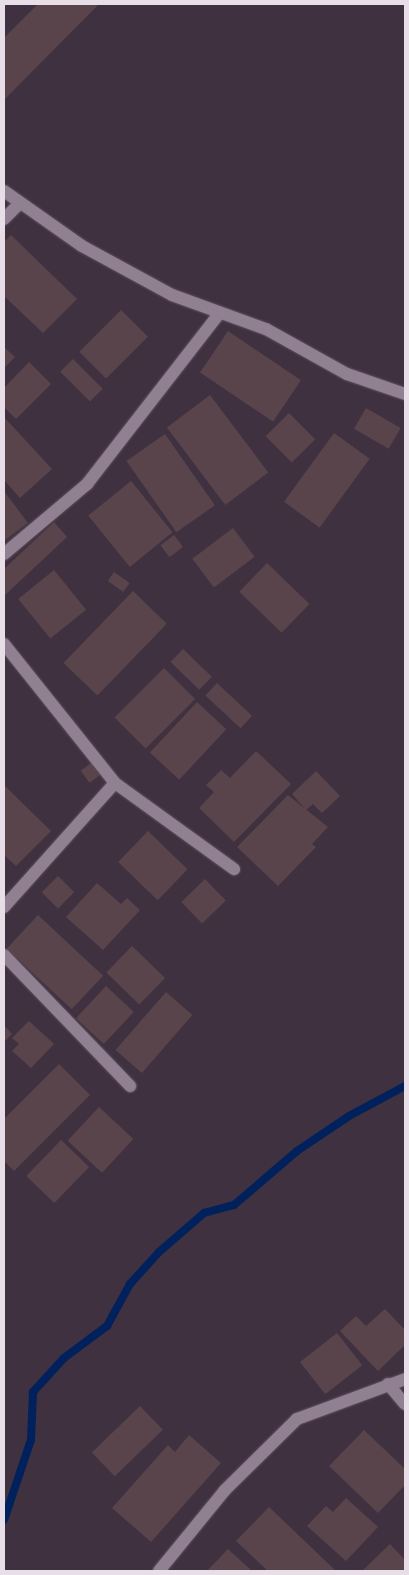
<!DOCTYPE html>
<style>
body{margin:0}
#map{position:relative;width:409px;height:1575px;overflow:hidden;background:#3f3140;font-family:"Fira Sans Condensed",sans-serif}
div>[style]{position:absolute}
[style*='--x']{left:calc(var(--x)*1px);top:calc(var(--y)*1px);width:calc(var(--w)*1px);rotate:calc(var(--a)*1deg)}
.stream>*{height:8px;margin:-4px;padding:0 4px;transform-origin:4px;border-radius:4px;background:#00215c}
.building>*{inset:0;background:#5a444b;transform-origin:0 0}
.roads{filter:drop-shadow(0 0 1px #5c505c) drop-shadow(0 0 1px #5c505c)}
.street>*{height:12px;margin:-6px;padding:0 6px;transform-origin:6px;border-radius:6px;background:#908091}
span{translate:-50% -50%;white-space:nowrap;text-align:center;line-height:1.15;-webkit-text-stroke:4px #352735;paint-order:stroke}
.frame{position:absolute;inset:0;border:5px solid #e7dee7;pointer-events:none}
</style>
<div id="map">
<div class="stream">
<div style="--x:4;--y:1520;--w:84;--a:-71.4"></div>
<div style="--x:31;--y:1440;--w:48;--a:-87.6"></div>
<div style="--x:33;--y:1392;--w:46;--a:-47.6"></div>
<div style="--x:64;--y:1358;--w:54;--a:-36.7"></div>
<div style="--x:107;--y:1326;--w:48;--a:-61.3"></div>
<div style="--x:130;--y:1284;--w:43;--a:-47.8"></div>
<div style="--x:159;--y:1252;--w:60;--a:-40.9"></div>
<div style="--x:204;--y:1213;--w:31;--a:-15"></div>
<div style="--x:234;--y:1205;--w:83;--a:-40.6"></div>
<div style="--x:297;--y:1151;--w:63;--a:-33.9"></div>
<div style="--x:349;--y:1116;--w:64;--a:-28.2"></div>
</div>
<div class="building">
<div style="clip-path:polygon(38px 4px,99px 4px,4px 100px,4px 38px)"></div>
<div style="clip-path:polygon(11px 235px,77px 299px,43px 333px,4px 296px,4px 242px)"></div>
<div style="left:121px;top:310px;width:38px;height:59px;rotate:45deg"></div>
<div style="left:228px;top:331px;width:88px;height:50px;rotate:34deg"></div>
<div style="clip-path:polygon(4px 347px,15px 357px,4px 368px)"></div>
<div style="left:73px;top:359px;width:42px;height:18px;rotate:45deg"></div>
<div style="clip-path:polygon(29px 362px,51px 384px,16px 419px,4px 407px,4px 388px)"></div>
<div style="left:210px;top:395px;width:97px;height:54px;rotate:53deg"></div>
<div style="left:366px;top:408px;width:40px;height:24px;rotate:30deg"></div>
<div style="left:289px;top:413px;width:37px;height:33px;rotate:45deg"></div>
<div style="clip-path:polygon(4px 417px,52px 469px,20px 498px,4px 480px)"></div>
<div style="left:334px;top:433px;width:44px;height:85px;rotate:36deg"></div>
<div style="left:165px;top:434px;width:87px;height:47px;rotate:55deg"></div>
<div style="left:131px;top:481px;width:66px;height:55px;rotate:51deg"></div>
<div style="clip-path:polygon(4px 491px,28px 523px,4px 541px)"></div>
<div style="clip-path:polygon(54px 522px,67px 537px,4px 596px,4px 569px)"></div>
<div style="left:233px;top:528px;width:36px;height:51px;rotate:53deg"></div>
<div style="left:174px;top:535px;width:15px;height:17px;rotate:53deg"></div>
<div style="left:267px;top:563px;width:59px;height:40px;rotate:44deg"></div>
<div style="left:54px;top:570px;width:51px;height:46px;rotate:51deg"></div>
<div style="left:114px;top:572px;width:19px;height:11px;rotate:35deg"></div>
<div style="left:133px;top:591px;width:47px;height:100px;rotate:44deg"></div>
<div style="left:183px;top:649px;width:40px;height:18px;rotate:44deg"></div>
<div style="left:164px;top:668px;width:44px;height:70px;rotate:45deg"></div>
<div style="left:217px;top:683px;width:48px;height:17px;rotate:43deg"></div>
<div style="left:197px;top:702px;width:40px;height:69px;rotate:43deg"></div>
<div style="clip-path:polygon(256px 751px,291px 784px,234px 842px,199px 808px,214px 792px,206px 785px,221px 770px,230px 778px)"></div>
<div style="left:91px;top:763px;width:15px;height:13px;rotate:53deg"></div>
<div style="clip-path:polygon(316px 771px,340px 796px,322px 813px,313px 804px,306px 810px,292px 794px)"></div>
<div style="clip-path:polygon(4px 785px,51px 831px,16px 866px,4px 855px)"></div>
<div style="clip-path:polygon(288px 795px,328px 827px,312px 844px,316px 847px,278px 886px,237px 847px)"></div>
<div style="left:148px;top:831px;width:55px;height:43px;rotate:44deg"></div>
<div style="left:58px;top:876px;width:23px;height:23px;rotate:45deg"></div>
<div style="left:205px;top:879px;width:30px;height:33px;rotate:46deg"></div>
<div style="clip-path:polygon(97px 883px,121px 904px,127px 898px,140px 910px,103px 950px,66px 917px)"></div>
<div style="left:38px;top:915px;width:89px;height:46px;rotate:43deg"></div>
<div style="left:132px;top:946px;width:46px;height:37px;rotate:44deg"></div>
<div style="left:106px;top:986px;width:38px;height:44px;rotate:43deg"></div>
<div style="left:166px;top:992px;width:35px;height:77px;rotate:41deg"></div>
<div style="clip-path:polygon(29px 1021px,54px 1044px,31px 1068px,12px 1051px,19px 1044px,12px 1038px)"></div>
<div style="clip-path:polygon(4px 1025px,12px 1034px,4px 1042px)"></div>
<div style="clip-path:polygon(59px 1064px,90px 1095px,14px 1171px,4px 1161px,4px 1119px)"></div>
<div style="left:99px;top:1107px;width:47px;height:46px;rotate:43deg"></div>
<div style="left:61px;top:1140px;width:39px;height:50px;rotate:44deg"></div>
<div style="clip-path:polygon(385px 1309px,405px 1330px,405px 1345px,378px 1371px,340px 1331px,356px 1316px,366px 1326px)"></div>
<div style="left:337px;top:1333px;width:41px;height:47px;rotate:52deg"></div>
<div style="left:140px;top:1406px;width:33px;height:67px;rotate:46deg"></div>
<div style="clip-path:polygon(364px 1430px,405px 1469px,405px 1485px,378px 1513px,329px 1466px)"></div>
<div style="clip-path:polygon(189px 1435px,221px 1463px,151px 1542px,112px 1508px,168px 1445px,175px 1452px)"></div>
<div style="clip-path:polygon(346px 1498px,378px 1527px,346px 1561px,307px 1526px,326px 1506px,333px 1512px)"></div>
<div style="clip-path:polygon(269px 1507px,336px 1571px,268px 1571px,236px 1541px)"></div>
<div style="clip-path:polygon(390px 1544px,405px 1560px,405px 1571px,362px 1571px)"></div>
<div style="clip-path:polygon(228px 1549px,252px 1571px,207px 1571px)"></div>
</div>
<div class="roads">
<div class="street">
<div style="--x:4;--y:191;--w:95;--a:35.2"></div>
<div style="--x:82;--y:246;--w:102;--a:28.6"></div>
<div style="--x:172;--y:295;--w:100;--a:19.9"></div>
<div style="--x:266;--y:329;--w:93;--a:29.1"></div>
<div style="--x:347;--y:374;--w:61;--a:19"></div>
<div style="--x:4;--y:219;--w:23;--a:-45"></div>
<div style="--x:4;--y:554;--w:109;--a:-40.1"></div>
<div style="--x:87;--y:484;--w:215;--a:-52.2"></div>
<div style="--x:4;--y:644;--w:178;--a:51.4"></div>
<div style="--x:115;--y:783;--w:147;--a:35.9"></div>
<div style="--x:4;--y:907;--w:166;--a:-48.2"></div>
<div style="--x:4;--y:955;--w:182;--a:46.1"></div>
<div style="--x:388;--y:1384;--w:26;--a:50"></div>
<div style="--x:159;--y:1571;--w:104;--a:-50.8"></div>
<div style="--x:225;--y:1490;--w:101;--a:-44.6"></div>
<div style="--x:297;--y:1419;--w:115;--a:-20.3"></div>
</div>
</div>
<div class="frame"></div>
</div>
